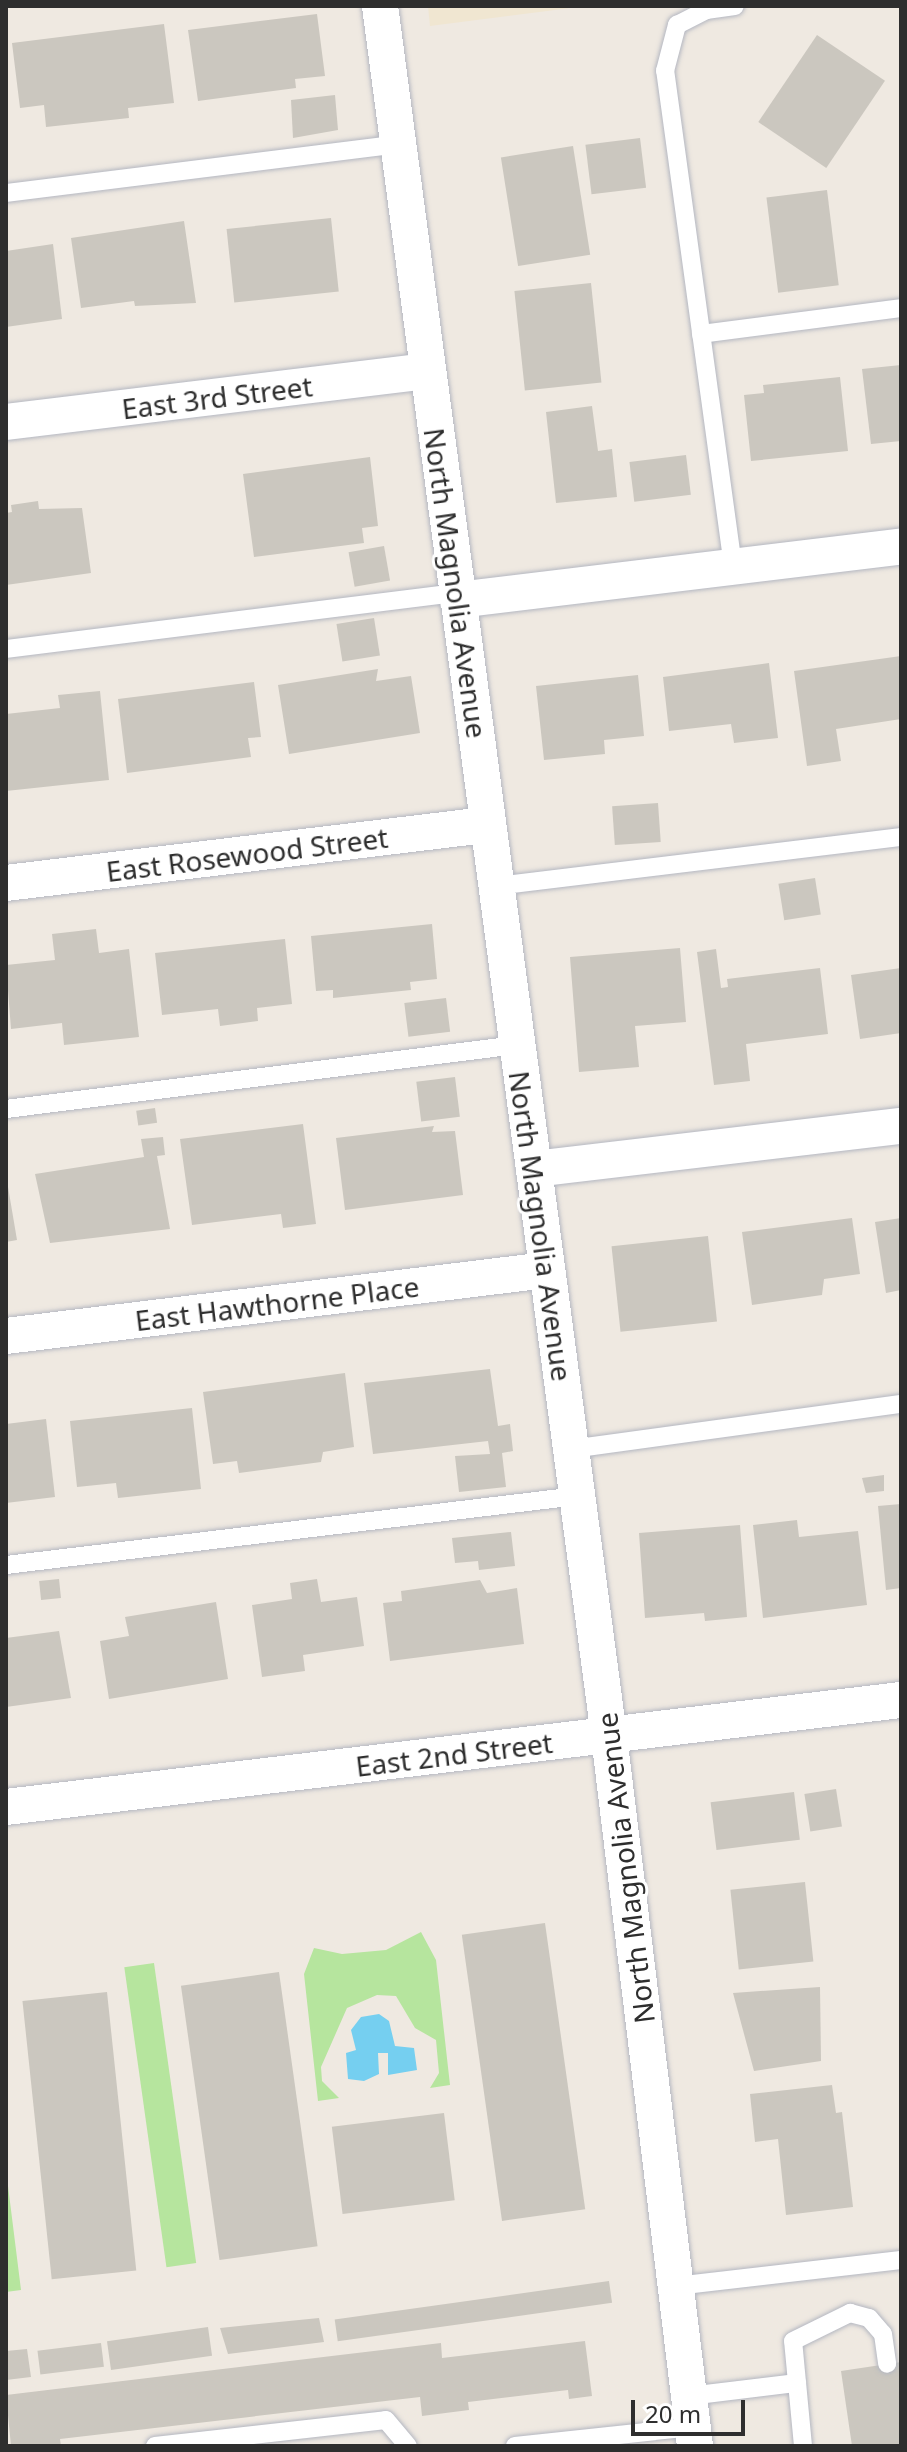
<!DOCTYPE html>
<style>
body{margin:0}
#map{position:relative;width:907px;height:2452px;overflow:hidden;background:#efe9e1;font-family:"Noto Sans",sans-serif}
div>[style]{position:absolute}
[style*='--x']{left:calc(var(--x)*1px);top:calc(var(--y)*1px);width:calc(var(--w)*1px);rotate:calc(var(--a)*1deg)}
.education>*{inset:0;background:#f0e6d1}
.green>*{inset:0;background:#b6e59e;transform-origin:0 0}
.water>*{inset:0;background:#75cff0}
.building>*{inset:0;background:#cbc7bf;transform-origin:0 0}
.roads{filter:drop-shadow(0 0 2px #b4b7c1) drop-shadow(0 0 2px #b4b7c1)}
.service>*{height:18px;margin:-9px;padding:0 9px;transform-origin:9px;border-radius:9px;background:#fff}
.minor>*{height:36px;margin:-18px;padding:0 18px;transform-origin:18px;border-radius:18px;background:#fff}
span{translate:-50% -50%;white-space:nowrap;text-align:center;line-height:1.15;-webkit-text-stroke:6px #fff;paint-order:stroke}
.street-label{font-size:28px;color:#2e2e2e}
.frame{position:absolute;inset:0;border:8px solid #2e2e2e;pointer-events:none}
.scale{position:absolute;left:631px;top:2400px;width:114px;height:36px;box-sizing:border-box;border:4px solid #2e2e2e;border-top:0;padding-left:10px;font-size:24px;line-height:28px;white-space:nowrap;color:#2e2e2e;-webkit-text-stroke:6px #fff;paint-order:stroke}
</style>
<div id="map">
<div class="education">
<div style="clip-path:polygon(428px 6px,586px 6px,430px 26px)"></div>
</div>
<div class="green">
<div style="clip-path:polygon(421px 1932px,436px 1960px,450px 2085px,430px 2088px,439px 2073px,436px 2040px,415px 2028px,396px 1996px,377px 1995px,347px 2008px,321px 2067px,322px 2081px,339px 2098px,318px 2101px,304px 1974px,314px 1948px,342px 1954px,386px 1950px)"></div>
<div style="left:154px;top:1963px;width:303px;height:30px;rotate:82deg"></div>
<div style="clip-path:polygon(6px 2170px,21px 2290px,6px 2292px)"></div>
</div>
<div class="water">
<div style="clip-path:polygon(379px 2014px,389px 2021px,395px 2046px,414px 2048px,417px 2070px,388px 2075px,388px 2053px,378px 2053px,379px 2074px,364px 2081px,348px 2079px,346px 2053px,356px 2050px,351px 2030px,361px 2017px)"></div>
</div>
<div class="building">
<div style="clip-path:polygon(317px 14px,325px 76px,295px 79px,296px 88px,198px 101px,188px 30px)"></div>
<div style="clip-path:polygon(164px 24px,174px 103px,128px 108px,129px 118px,46px 127px,44px 105px,20px 108px,12px 43px)"></div>
<div style="left:817px;top:35px;width:82px;height:105px;rotate:34deg"></div>
<div style="clip-path:polygon(335px 95px,338px 130px,293px 138px,291px 100px)"></div>
<div style="left:640px;top:138px;width:50px;height:55px;rotate:83deg"></div>
<div style="left:573px;top:146px;width:110px;height:73px;rotate:81deg"></div>
<div style="left:827px;top:190px;width:96px;height:61px;rotate:83deg"></div>
<div style="left:331px;top:218px;width:74px;height:105px;rotate:84deg"></div>
<div style="clip-path:polygon(184px 221px,196px 303px,135px 306px,134px 301px,81px 308px,71px 238px)"></div>
<div style="clip-path:polygon(53px 244px,62px 319px,6px 327px,6px 251px)"></div>
<div style="left:591px;top:283px;width:100px;height:77px;rotate:84deg"></div>
<div style="clip-path:polygon(901px 365px,901px 441px,871px 444px,862px 369px)"></div>
<div style="clip-path:polygon(840px 377px,848px 451px,751px 461px,744px 395px,764px 393px,763px 385px)"></div>
<div style="clip-path:polygon(592px 406px,598px 451px,612px 449px,617px 497px,556px 503px,546px 412px)"></div>
<div style="left:686px;top:455px;width:40px;height:57px;rotate:83deg"></div>
<div style="clip-path:polygon(370px 457px,378px 526px,362px 528px,364px 543px,254px 557px,243px 474px)"></div>
<div style="clip-path:polygon(38px 501px,39px 509px,82px 508px,91px 573px,6px 585px,6px 513px,12px 512px,11px 505px)"></div>
<div style="left:384px;top:546px;width:35px;height:36px;rotate:80deg"></div>
<div style="left:374px;top:618px;width:38px;height:38px;rotate:81deg"></div>
<div style="clip-path:polygon(901px 656px,901px 719px,836px 729px,841px 761px,807px 766px,794px 671px)"></div>
<div style="clip-path:polygon(769px 663px,778px 738px,734px 743px,731px 724px,669px 731px,663px 677px)"></div>
<div style="clip-path:polygon(378px 669px,376px 681px,411px 676px,420px 733px,289px 754px,278px 685px)"></div>
<div style="clip-path:polygon(638px 675px,644px 736px,604px 740px,605px 754px,544px 760px,536px 686px)"></div>
<div style="clip-path:polygon(254px 682px,261px 737px,248px 738px,251px 757px,127px 773px,118px 699px)"></div>
<div style="clip-path:polygon(100px 691px,109px 780px,6px 791px,6px 714px,60px 708px,58px 695px)"></div>
<div style="left:658px;top:803px;width:39px;height:46px;rotate:86deg"></div>
<div style="left:815px;top:878px;width:37px;height:37px;rotate:81deg"></div>
<div style="clip-path:polygon(432px 924px,437px 979px,410px 982px,411px 990px,333px 998px,333px 990px,316px 991px,311px 936px)"></div>
<div style="clip-path:polygon(96px 929px,99px 953px,129px 949px,139px 1037px,64px 1045px,62px 1023px,11px 1029px,6px 965px,55px 960px,52px 934px)"></div>
<div style="clip-path:polygon(285px 939px,292px 1004px,257px 1008px,258px 1021px,220px 1026px,218px 1009px,162px 1015px,155px 953px)"></div>
<div style="clip-path:polygon(680px 948px,686px 1022px,635px 1026px,639px 1067px,579px 1072px,570px 957px)"></div>
<div style="clip-path:polygon(716px 949px,721px 988px,728px 987px,727px 979px,820px 968px,828px 1034px,746px 1044px,750px 1081px,714px 1085px,697px 952px)"></div>
<div style="clip-path:polygon(901px 968px,901px 1033px,860px 1039px,851px 975px)"></div>
<div style="left:446px;top:998px;width:34px;height:42px;rotate:83deg"></div>
<div style="left:455px;top:1077px;width:40px;height:39px;rotate:83deg"></div>
<div style="left:155px;top:1108px;width:15px;height:19px;rotate:82deg"></div>
<div style="clip-path:polygon(303px 1124px,316px 1224px,283px 1228px,281px 1214px,192px 1225px,180px 1139px)"></div>
<div style="clip-path:polygon(434px 1126px,432px 1132px,455px 1131px,463px 1195px,345px 1210px,336px 1138px)"></div>
<div style="clip-path:polygon(163px 1137px,165px 1155px,157px 1156px,170px 1229px,50px 1243px,35px 1174px,144px 1157px,141px 1139px)"></div>
<div style="clip-path:polygon(6px 1175px,17px 1240px,6px 1242px)"></div>
<div style="clip-path:polygon(852px 1218px,860px 1274px,824px 1279px,822px 1295px,752px 1305px,742px 1232px)"></div>
<div style="clip-path:polygon(901px 1218px,901px 1290px,886px 1293px,875px 1222px)"></div>
<div style="left:708px;top:1236px;width:86px;height:97px;rotate:84deg"></div>
<div style="clip-path:polygon(490px 1369px,498px 1426px,510px 1424px,513px 1451px,502px 1453px,506px 1487px,459px 1492px,455px 1456px,490px 1454px,488px 1441px,373px 1454px,364px 1383px)"></div>
<div style="clip-path:polygon(345px 1373px,354px 1447px,323px 1452px,321px 1462px,239px 1473px,237px 1461px,213px 1464px,203px 1392px)"></div>
<div style="clip-path:polygon(192px 1408px,201px 1489px,118px 1498px,116px 1483px,77px 1487px,70px 1421px)"></div>
<div style="clip-path:polygon(46px 1419px,55px 1497px,6px 1503px,6px 1424px)"></div>
<div style="clip-path:polygon(884px 1475px,884px 1491px,866px 1493px,862px 1478px)"></div>
<div style="clip-path:polygon(901px 1504px,901px 1588px,886px 1590px,878px 1506px)"></div>
<div style="clip-path:polygon(797px 1520px,799px 1537px,858px 1531px,867px 1605px,763px 1618px,753px 1525px)"></div>
<div style="clip-path:polygon(740px 1525px,747px 1617px,705px 1621px,704px 1613px,645px 1618px,639px 1533px)"></div>
<div style="clip-path:polygon(511px 1532px,515px 1566px,479px 1570px,478px 1561px,455px 1563px,452px 1538px)"></div>
<div style="left:59px;top:1579px;width:19px;height:20px;rotate:84deg"></div>
<div style="clip-path:polygon(317px 1579px,321px 1602px,357px 1597px,364px 1646px,303px 1655px,305px 1671px,262px 1677px,252px 1605px,292px 1599px,290px 1583px)"></div>
<div style="clip-path:polygon(480px 1580px,487px 1593px,517px 1588px,524px 1644px,390px 1661px,383px 1603px,402px 1601px,401px 1591px)"></div>
<div style="clip-path:polygon(216px 1602px,228px 1679px,109px 1699px,100px 1641px,129px 1636px,125px 1617px)"></div>
<div style="clip-path:polygon(59px 1631px,71px 1698px,6px 1707px,6px 1638px)"></div>
<div style="left:836px;top:1789px;width:38px;height:32px;rotate:81deg"></div>
<div style="left:794px;top:1792px;width:48px;height:84px;rotate:83deg"></div>
<div style="left:805px;top:1882px;width:80px;height:75px;rotate:84deg"></div>
<div style="left:545px;top:1923px;width:289px;height:84px;rotate:82deg"></div>
<div style="left:279px;top:1972px;width:277px;height:99px;rotate:82deg"></div>
<div style="clip-path:polygon(820px 1987px,821px 2061px,754px 2071px,733px 1993px)"></div>
<div style="left:107px;top:1992px;width:280px;height:85px;rotate:84deg"></div>
<div style="clip-path:polygon(832px 2085px,836px 2113px,842px 2112px,853px 2207px,786px 2215px,778px 2139px,755px 2142px,750px 2094px)"></div>
<div style="left:444px;top:2113px;width:88px;height:113px;rotate:83deg"></div>
<div style="left:609px;top:2281px;width:22px;height:277px;rotate:82deg"></div>
<div style="clip-path:polygon(319px 2318px,324px 2342px,228px 2354px,220px 2328px)"></div>
<div style="left:208px;top:2327px;width:29px;height:102px;rotate:82deg"></div>
<div style="clip-path:polygon(585px 2341px,592px 2396px,569px 2399px,568px 2390px,468px 2402px,469px 2410px,422px 2416px,420px 2397px,60px 2439px,61px 2446px,11px 2446px,6px 2395px,441px 2343px,442px 2358px)"></div>
<div style="left:101px;top:2343px;width:24px;height:64px;rotate:83deg"></div>
<div style="clip-path:polygon(27px 2349px,31px 2377px,6px 2380px,6px 2351px)"></div>
<div style="clip-path:polygon(901px 2362px,901px 2446px,852px 2446px,841px 2371px)"></div>
</div>
<div class="roads">
<div class="service">
<div style="--x:6;--y:193;--w:395;--a:-7.1"></div>
<div style="--x:701;--y:334;--w:202;--a:-7.4"></div>
<div style="--x:733;--y:566;--w:500;--a:-97.8"></div>
<div style="--x:665;--y:71;--w:48;--a:-75.4"></div>
<div style="--x:677;--y:25;--w:33;--a:-27"></div>
<div style="--x:706;--y:10;--w:29;--a:-8"></div>
<div style="--x:6;--y:649;--w:453;--a:-7.1"></div>
<div style="--x:496;--y:886;--w:408;--a:-6.9"></div>
<div style="--x:6;--y:1109;--w:515;--a:-7.14"></div>
<div style="--x:571;--y:1449;--w:333;--a:-7.8"></div>
<div style="--x:6;--y:1565;--w:575;--a:-6.89"></div>
<div style="--x:676;--y:2286;--w:226;--a:-6.6"></div>
<div style="--x:689;--y:2396;--w:109;--a:-6.9"></div>
<div style="--x:155;--y:2446;--w:232;--a:-6.4"></div>
<div style="--x:386;--y:2420;--w:34;--a:50"></div>
<div style="--x:515;--y:2446;--w:179;--a:-6.1"></div>
<div style="--x:803;--y:2446;--w:105;--a:-95.4"></div>
<div style="--x:793;--y:2341;--w:64;--a:-26.2"></div>
<div style="--x:850;--y:2313;--w:20;--a:15"></div>
<div style="--x:869;--y:2318;--w:21;--a:49"></div>
<div style="--x:883;--y:2334;--w:30;--a:82"></div>
</div>
<div class="minor">
<div style="--x:380;--y:6;--w:1745;--a:82.46"></div>
<div style="--x:609;--y:1736;--w:715;--a:83.09"></div>
<div style="--x:6;--y:422;--w:424;--a:-6.9"></div>
<div style="--x:458;--y:600;--w:446;--a:-6.9"></div>
<div style="--x:6;--y:883;--w:485;--a:-6.9"></div>
<div style="--x:534;--y:1169;--w:370;--a:-6.7"></div>
<div style="--x:6;--y:1336;--w:545;--a:-6.96"></div>
<div style="--x:6;--y:1807;--w:901;--a:-6.82"></div>
</div>
</div>
<div class="street-label">
<span style="left:217px;top:397px;rotate:-7deg">East 3rd Street</span>
<span style="left:456px;top:583px;rotate:82deg">North Magnolia Avenue</span>
<span style="left:247px;top:854px;rotate:-7deg">East Rosewood Street</span>
<span style="left:541px;top:1226px;rotate:82deg">North Magnolia Avenue</span>
<span style="left:277px;top:1303px;rotate:-7deg">East Hawthorne Place</span>
<span style="left:454px;top:1754px;rotate:-7deg">East 2nd Street</span>
<span style="left:625px;top:1868px;rotate:-97deg">North Magnolia Avenue</span>
</div>
<div class="frame"></div>
<div class="scale">20 m</div>
</div>
